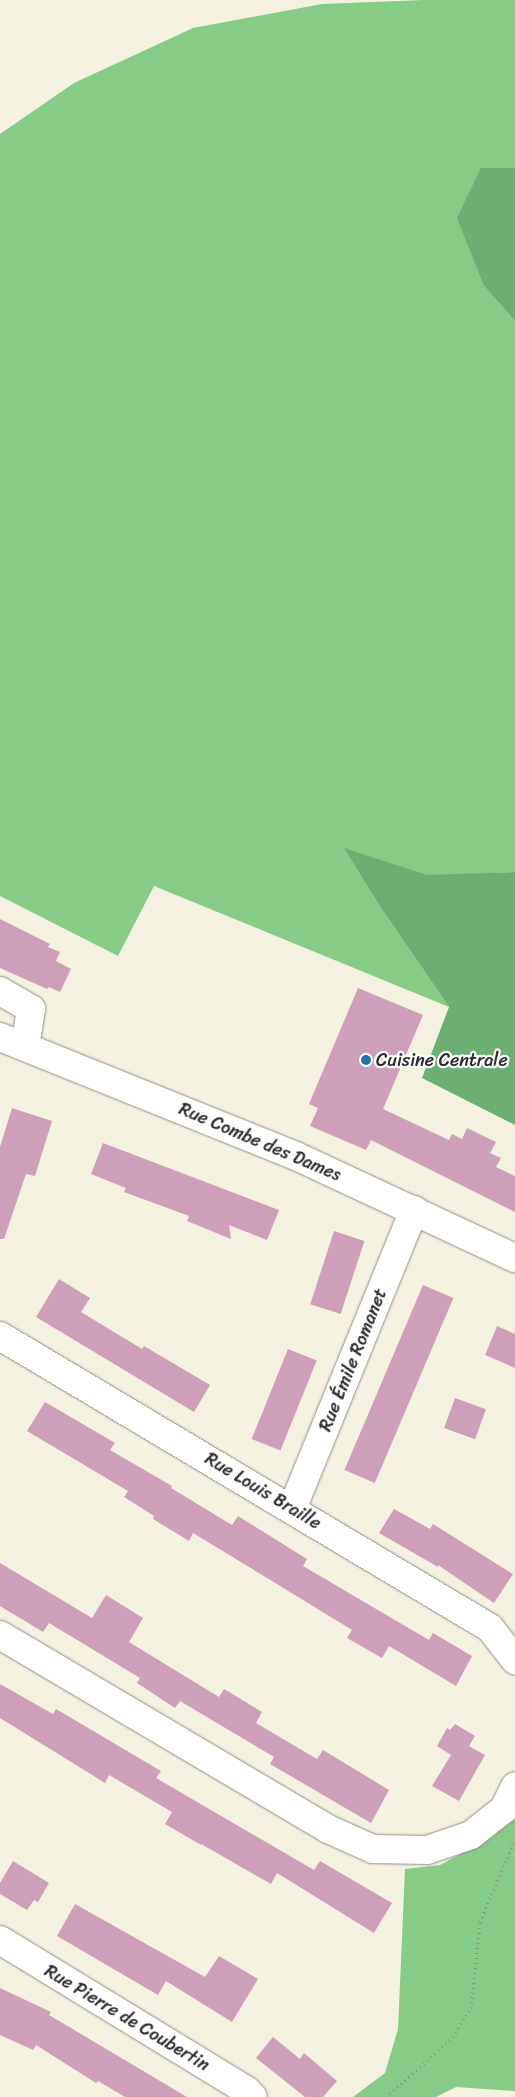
<!DOCTYPE html>
<meta charset="utf-8">
<style>
body{margin:0}
#map{position:relative;width:515px;height:2097px;overflow:hidden;background:#f5f1e1;font-family:Sriracha,sans-serif}
div>[style]{position:absolute}
[style*='--x']{left:calc(var(--x)*1px);top:calc(var(--y)*1px);width:calc(var(--w)*1px);rotate:calc(var(--a)*1deg)}
.green>*{inset:0;background:#86cb86}
.forest>*{inset:0;background:#6caf73}
.building>*{inset:0;background:#ce9fb8;transform-origin:0 0}
.path>*{height:3px;margin-top:-1.5px;transform-origin:0;background:repeating-linear-gradient(90deg,#908e86 0 1px,transparent 0 5px)}
.roads{filter:drop-shadow(0 0 1px #908e86) drop-shadow(0 0 1px #908e86)}
.minor>*{height:28px;margin:-14px;padding:0 14px;transform-origin:14px;border-radius:14px;background:#fff}
.dots>*{width:14px;height:14px;translate:-50% -50%;box-sizing:border-box;border:2px solid #fff;border-radius:50%}
span{translate:-50% -50%;white-space:nowrap;text-align:center;line-height:1.15;-webkit-text-stroke:4.5px #fff;paint-order:stroke}
.poi-label{font-size:18px;color:#2b2b2b}
.left{translate:0 -50%;text-align:left}
.street-label{font-size:18px;color:#2b2b2b}
</style>
<div id="map">
<div class="green">
<div style="clip-path:polygon(424px 0,515px 0,515px 168px,481px 168px,484px 286px,515px 321px,515px 872px,427px 876px,345px 849px,379px 905px,449px 1007px,154px 886px,118px 956px,0 896px,0 134px,74px 83px,193px 28px,322px 4px)"></div>
<div style="clip-path:polygon(515px 1796px,515px 2091px,456px 2087px,436px 2097px,353px 2097px,385px 2073px,398px 2029px,405px 1869px,440px 1865px,480px 1843px)"></div>
</div>
<div class="forest">
<div style="clip-path:polygon(481px 168px,515px 168px,515px 321px,484px 286px,457px 218px)"></div>
<div style="clip-path:polygon(344px 848px,427px 875px,515px 872px,515px 1125px,422px 1078px,449px 1007px,379px 905px)"></div>
</div>
<div class="building">
<div style="clip-path:polygon(0 919px,50px 944px,48px 947px,60px 952px,56px 961px,71px 969px,60px 992px,49px 987px,47px 989px,0 968px)"></div>
<div style="clip-path:polygon(358px 988px,423px 1015px,383px 1109px,449px 1140px,452px 1134px,462px 1139px,467px 1128px,496px 1142px,490px 1153px,501px 1158px,496px 1167px,515px 1176px,515px 1212px,371px 1140px,366px 1150px,310px 1126px,318px 1108px,309px 1104px)"></div>
<div style="clip-path:polygon(12px 1108px,52px 1121px,35px 1176px,26px 1174px,4px 1239px,0 1239px,0 1147px)"></div>
<div style="clip-path:polygon(103px 1143px,279px 1210px,267px 1240px,229px 1225px,231px 1239px,187px 1221px,189px 1216px,124px 1192px,126px 1188px,91px 1174px)"></div>
<div style="left:334px;top:1231px;width:32px;height:77px;rotate:18deg"></div>
<div style="clip-path:polygon(59px 1279px,90px 1298px,81px 1312px,142px 1349px,144px 1346px,210px 1385px,194px 1412px,36px 1317px)"></div>
<div style="left:423px;top:1285px;width:33px;height:201px;rotate:23deg"></div>
<div style="clip-path:polygon(497px 1326px,515px 1334px,515px 1368px,485px 1355px)"></div>
<div style="left:288px;top:1349px;width:31px;height:97px;rotate:22deg"></div>
<div style="left:455px;top:1398px;width:33px;height:32px;rotate:20deg"></div>
<div style="clip-path:polygon(45px 1402px,115px 1443px,110px 1450px,172px 1486px,171px 1488px,232px 1525px,238px 1516px,307px 1559px,303px 1566px,429px 1640px,433px 1633px,472px 1656px,456px 1686px,389px 1646px,382px 1658px,347px 1638px,352px 1630px,254px 1570px,193px 1533px,189px 1541px,153px 1519px,154px 1516px,124px 1497px,128px 1491px,27px 1431px)"></div>
<div style="clip-path:polygon(394px 1509px,430px 1529px,433px 1524px,513px 1574px,494px 1603px,438px 1565px,438px 1567px,379px 1533px)"></div>
<div style="clip-path:polygon(0 1563px,92px 1618px,106px 1595px,143px 1618px,129px 1642px,219px 1697px,224px 1689px,262px 1712px,256px 1723px,317px 1759px,323px 1750px,389px 1790px,371px 1823px,270px 1764px,274px 1757px,180px 1701px,175px 1708px,137px 1683px,140px 1678px,49px 1623px,43px 1632px,0 1606px)"></div>
<div style="clip-path:polygon(0 1684px,53px 1714px,56px 1709px,161px 1771px,156px 1778px,314px 1870px,320px 1861px,392px 1903px,374px 1933px,277px 1873px,271px 1884px,201px 1844px,201px 1845px,165px 1824px,172px 1812px,109px 1775px,105px 1783px,0 1718px)"></div>
<div style="clip-path:polygon(455px 1724px,475px 1736px,469px 1746px,485px 1755px,459px 1801px,432px 1786px,451px 1755px,437px 1746px,447px 1728px,450px 1730px)"></div>
<div style="clip-path:polygon(13px 1861px,49px 1883px,38px 1902px,34px 1900px,27px 1910px,0 1894px,0 1883px)"></div>
<div style="clip-path:polygon(75px 1904px,205px 1977px,219px 1956px,258px 1979px,232px 2022px,166px 1981px,158px 1995px,57px 1936px)"></div>
<div style="clip-path:polygon(0 1988px,51px 2012px,49px 2015px,187px 2097px,125px 2097px,98px 2081px,96px 2083px,36px 2045px,33px 2050px,0 2035px)"></div>
<div style="clip-path:polygon(273px 2037px,300px 2059px,304px 2053px,337px 2081px,323px 2097px,305px 2097px,256px 2058px)"></div>
</div>
<div class="path">
<div style="--x:386;--y:2097;--w:90;--a:-41.8"></div>
<div style="--x:453;--y:2037;--w:34;--a:-58"></div>
<div style="--x:471;--y:2008;--w:86;--a:-84"></div>
<div style="--x:480;--y:1922;--w:90;--a:-67.1"></div>
</div>
<div class="roads">
<div class="minor">
<div style="--x:0;--y:991;--w:36;--a:30"></div>
<div style="--x:31;--y:1009;--w:38;--a:99"></div>
<div style="--x:0;--y:1037;--w:319;--a:21.9"></div>
<div style="--x:296;--y:1156;--w:242;--a:25"></div>
<div style="--x:0;--y:1336;--w:570;--a:30.79"></div>
<div style="--x:490;--y:1628;--w:41;--a:52"></div>
<div style="--x:292;--y:1509;--w:323;--a:-67.8"></div>
<div style="--x:0;--y:1635;--w:381;--a:30.6"></div>
<div style="--x:328;--y:1829;--w:49;--a:24"></div>
<div style="--x:373;--y:1849;--w:54;--a:1.1"></div>
<div style="--x:427;--y:1850;--w:46;--a:-18.8"></div>
<div style="--x:471;--y:1835;--w:42;--a:-38.2"></div>
<div style="--x:504;--y:1809;--w:25;--a:-64"></div>
<div style="--x:0;--y:1940;--w:289;--a:31.4"></div>
<div style="--x:247;--y:2091;--w:8;--a:45"></div>
</div>
</div>
<div class="dots">
<div style="left:366px;top:1060px;background:#1f6fb2"></div>
</div>
<div class="poi-label">
<span class="left" style="left:376px;top:1060px">Cuisine Centrale</span>
</div>
<div class="street-label">
<span style="left:260px;top:1142px;rotate:23deg">Rue Combe des Dames</span>
<span style="left:353px;top:1360px;rotate:-68deg">Rue Émile Romanet</span>
<span style="left:263px;top:1491px;rotate:31deg">Rue Louis Braille</span>
<span style="left:127px;top:2018px;rotate:31deg">Rue Pierre de Coubertin</span>
</div>
</div>
